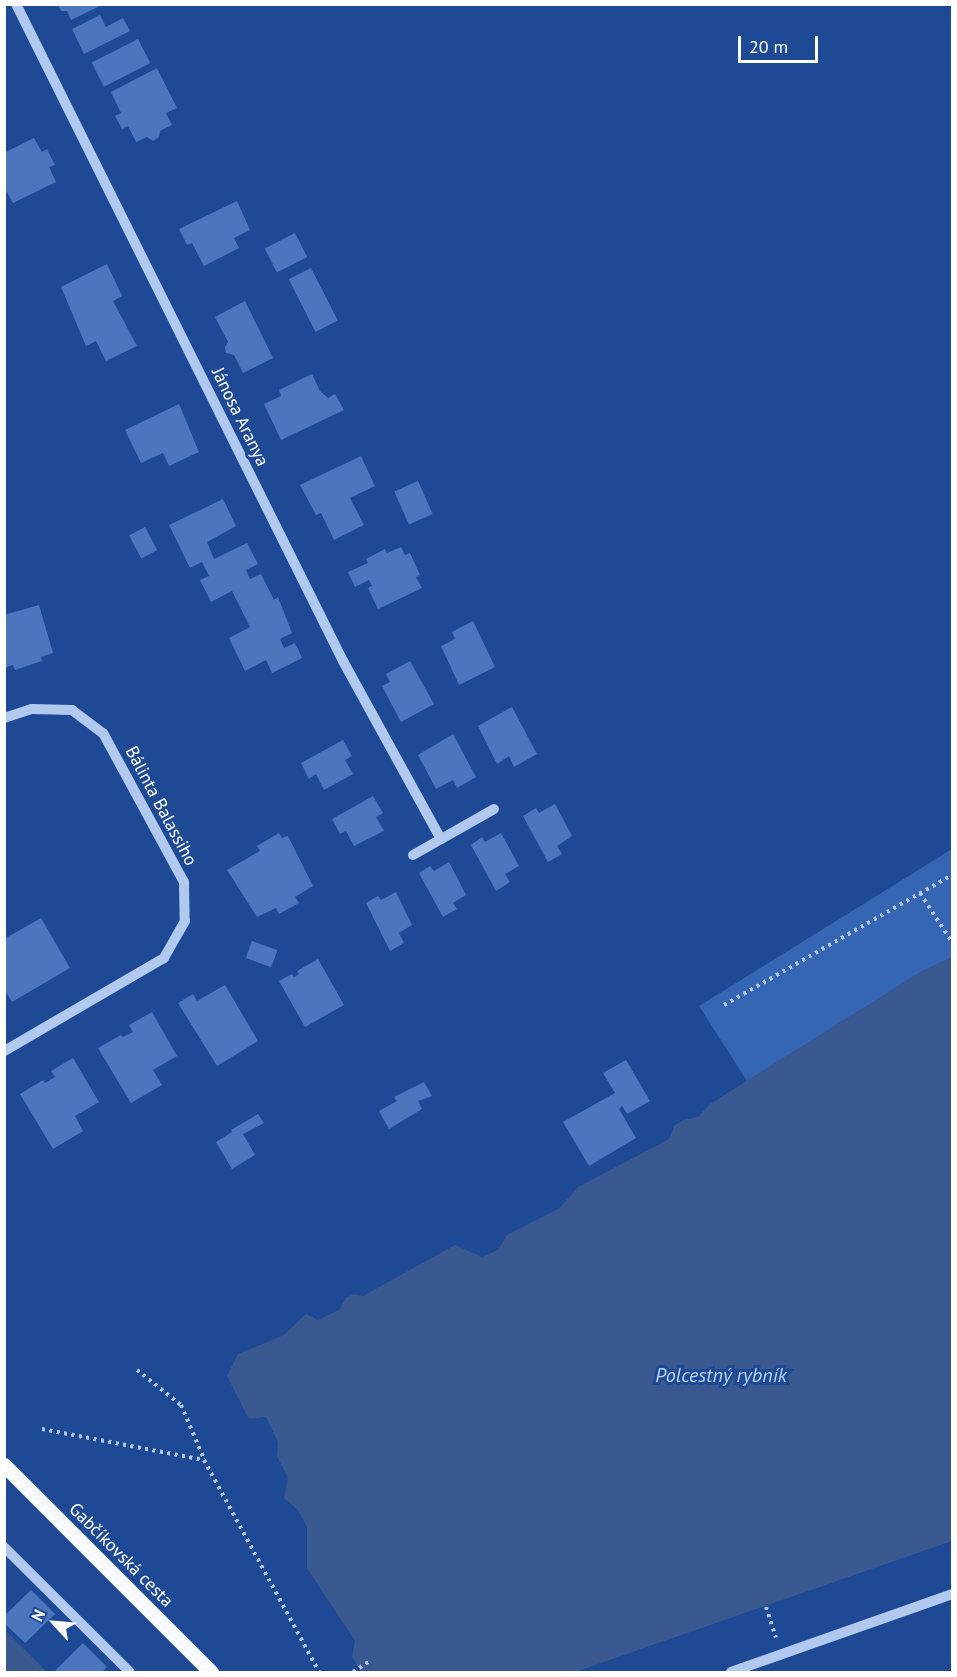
<!DOCTYPE html>
<meta charset="utf-8">
<style>
body{margin:0}
#map{position:relative;width:957px;height:1677px;overflow:hidden;background:#1e4a95;font-family:"PT Sans",sans-serif}
div>[style]{position:absolute}
[style*='--x']{left:calc(var(--x)*1px);top:calc(var(--y)*1px);width:calc(var(--w)*1px);rotate:calc(var(--a)*1deg)}
.green>*{inset:0;background:#3665b3}
.water>*{inset:0;background:#3a5990}
.building>*{inset:0;background:#4b75bd;transform-origin:0 0}
.path>*{height:4px;margin-top:-2px;transform-origin:0;background:repeating-linear-gradient(90deg,#b1c9ef 0 3px,transparent 0 7.5px)}
.minor>*{height:10px;margin:-5px;padding:0 5px;transform-origin:5px;border-radius:5px;background:#b1c9ef}
.major>*{height:15px;margin:-7.5px;padding:0 7.5px;transform-origin:7.5px;border-radius:7.5px;background:#f9fbff}
span{translate:-50% -50%;white-space:nowrap;text-align:center;line-height:1.15;-webkit-text-stroke:6px #1e4a95;paint-order:stroke}
.street-label{font-size:18px;color:#fff}
.water-label{font-size:20px;color:#bed3f5;font-style:italic}
.frame{position:absolute;inset:0;border:6px solid #fff;pointer-events:none}
.north{position:absolute;left:24px;top:1593px;width:60px;height:60px;-webkit-text-stroke:4px #1e4a95;paint-order:stroke;rotate:296deg;font-size:16px;font-weight:700;line-height:24px;text-align:center;color:#fff}
.north::after{content:'';display:block;margin:auto;width:21px;height:27px;background:#fff;clip-path:polygon(50% 0,100% 100%,50% 72%,0 100%)}
.scale{position:absolute;left:738px;top:36px;width:80px;height:27px;box-sizing:border-box;border:3px solid #fff;border-top:0;padding-left:8px;font-size:18px;line-height:21px;white-space:nowrap;color:#fff;-webkit-text-stroke:4px #1e4a95;paint-order:stroke}
</style>
<div id="map">
<div class="green">
<div style="clip-path:polygon(952px 849px,952px 957px,921px 972px,747px 1081px,699px 1006px)"></div>
</div>
<div class="water">
<div style="clip-path:polygon(952px 957px,952px 1541px,575px 1672px,361px 1672px,352px 1657px,355px 1641px,307px 1568px,307px 1527px,298px 1510px,284px 1498px,288px 1478px,277px 1456px,278px 1442px,266px 1417px,249px 1419px,227px 1376px,238px 1354px,284px 1335px,306px 1314px,318px 1320px,339px 1310px,346px 1298px,354px 1294px,363px 1296px,455px 1245px,482px 1257px,498px 1250px,507px 1235px,560px 1208px,578px 1187px,669px 1139px,674px 1126px,683px 1120px,698px 1117px,710px 1104px,921px 972px)"></div>
<div style="clip-path:polygon(5px 1630px,47px 1672px,5px 1672px)"></div>
</div>
<div class="building">
<div style="clip-path:polygon(58px 5px,102px 5px,71px 20px,67px 11px,61px 11px)"></div>
<div style="clip-path:polygon(100px 15px,106px 27px,123px 18px,130px 31px,84px 54px,72px 29px)"></div>
<div style="left:138px;top:39px;width:27px;height:52px;rotate:63deg"></div>
<div style="clip-path:polygon(157px 68px,177px 108px,166px 113px,172px 125px,160px 131px,159px 137px,153px 141px,147px 137px,136px 142px,128px 126px,122px 129px,115px 116px,121px 113px,111px 92px)"></div>
<div style="clip-path:polygon(34px 138px,42px 152px,47px 149px,55px 165px,49px 167px,56px 182px,13px 203px,4px 187px,4px 153px)"></div>
<div style="clip-path:polygon(237px 201px,250px 230px,234px 238px,239px 248px,204px 266px,192px 243px,187px 245px,179px 229px)"></div>
<div style="left:295px;top:233px;width:27px;height:34px;rotate:63deg"></div>
<div style="clip-path:polygon(107px 264px,122px 296px,113px 301px,137px 346px,106px 361px,96px 341px,86px 346px,61px 287px)"></div>
<div style="left:311px;top:268px;width:59px;height:25px;rotate:63deg"></div>
<div style="clip-path:polygon(245px 301px,273px 358px,243px 373px,234px 355px,226px 353px,225px 347px,228px 342px,215px 317px)"></div>
<div style="clip-path:polygon(312px 374px,320px 391px,328px 398px,335px 394px,344px 410px,281px 440px,264px 404px,281px 396px,279px 390px)"></div>
<div style="clip-path:polygon(179px 404px,199px 452px,169px 466px,163px 453px,141px 463px,125px 430px)"></div>
<div style="clip-path:polygon(361px 456px,375px 486px,350px 498px,364px 525px,334px 540px,321px 513px,316px 515px,300px 485px)"></div>
<div style="left:418px;top:481px;width:36px;height:26px;rotate:66deg"></div>
<div style="clip-path:polygon(223px 499px,236px 526px,207px 542px,214px 559px,247px 543px,258px 564px,246px 570px,250px 579px,261px 574px,274px 600px,278px 597px,292px 633px,280px 639px,284px 648px,295px 643px,302px 658px,272px 673px,266px 660px,245px 671px,229px 638px,250px 627px,232px 591px,211px 602px,200px 580px,209px 576px,202px 562px,190px 568px,169px 525px)"></div>
<div style="left:145px;top:527px;width:26px;height:18px;rotate:62deg"></div>
<div style="clip-path:polygon(401px 547px,405px 555px,410px 553px,420px 575px,416px 577px,422px 588px,378px 609px,368px 588px,372px 586px,369px 580px,355px 587px,348px 572px,368px 563px,366px 559px,385px 549px,387px 553px)"></div>
<div style="clip-path:polygon(39px 605px,53px 653px,41px 657px,42px 661px,15px 670px,13px 665px,4px 668px,4px 615px)"></div>
<div style="clip-path:polygon(473px 621px,495px 667px,459px 685px,441px 646px,455px 639px,452px 632px)"></div>
<div style="clip-path:polygon(410px 661px,434px 704px,401px 722px,382px 686px,390px 682px,386px 674px)"></div>
<div style="clip-path:polygon(512px 707px,537px 754px,514px 767px,509px 756px,497px 764px,478px 726px)"></div>
<div style="clip-path:polygon(453px 734px,476px 777px,457px 788px,453px 780px,436px 789px,418px 755px)"></div>
<div style="clip-path:polygon(343px 740px,352px 756px,345px 760px,353px 774px,324px 790px,316px 774px,309px 779px,301px 763px)"></div>
<div style="clip-path:polygon(373px 796px,383px 813px,376px 817px,384px 831px,354px 846px,346px 831px,340px 834px,332px 819px)"></div>
<div style="clip-path:polygon(555px 804px,572px 836px,557px 846px,562px 854px,548px 862px,523px 816px,536px 808px,539px 813px)"></div>
<div style="clip-path:polygon(279px 833px,282px 838px,288px 836px,313px 886px,295px 897px,299px 903px,279px 914px,276px 908px,257px 917px,227px 870px,260px 851px,257px 846px)"></div>
<div style="clip-path:polygon(501px 833px,519px 866px,505px 874px,510px 882px,496px 891px,471px 845px,482px 837px,485px 842px)"></div>
<div style="clip-path:polygon(449px 862px,466px 895px,453px 903px,457px 909px,443px 917px,419px 873px,430px 866px,434px 871px)"></div>
<div style="clip-path:polygon(396px 892px,412px 925px,399px 933px,404px 943px,390px 951px,366px 903px,378px 896px,381px 900px)"></div>
<div style="clip-path:polygon(41px 918px,70px 968px,12px 1002px,4px 989px,4px 939px)"></div>
<div style="left:252px;top:941px;width:27px;height:18px;rotate:20deg"></div>
<div style="clip-path:polygon(318px 959px,344px 1005px,305px 1027px,279px 981px,292px 974px,294px 977px,299px 974px,297px 971px)"></div>
<div style="clip-path:polygon(225px 985px,258px 1041px,217px 1066px,178px 1003px,193px 994px,197px 1001px)"></div>
<div style="clip-path:polygon(152px 1012px,177px 1056px,153px 1070px,162px 1085px,131px 1103px,98px 1048px,121px 1035px,123px 1037px,133px 1032px,129px 1025px)"></div>
<div style="clip-path:polygon(73px 1058px,99px 1102px,75px 1116px,83px 1131px,53px 1149px,20px 1094px,43px 1080px,45px 1083px,55px 1077px,51px 1071px)"></div>
<div style="clip-path:polygon(626px 1060px,650px 1101px,627px 1114px,622px 1106px,619px 1109px,636px 1138px,589px 1166px,563px 1122px,615px 1093px,603px 1073px)"></div>
<div style="clip-path:polygon(424px 1082px,432px 1096px,418px 1101px,422px 1109px,389px 1129px,379px 1111px,397px 1101px,394px 1097px)"></div>
<div style="clip-path:polygon(258px 1114px,264px 1123px,243px 1134px,255px 1155px,232px 1169px,216px 1142px,232px 1132px,231px 1130px)"></div>
<div style="clip-path:polygon(31px 1590px,55px 1614px,25px 1643px,4px 1623px,4px 1616px)"></div>
<div style="clip-path:polygon(83px 1643px,107px 1667px,102px 1672px,54px 1672px)"></div>
</div>
<div class="path">
<div style="--x:920;--y:893;--w:59;--a:56.9"></div>
<div style="--x:724;--y:1005;--w:262;--a:-29.7"></div>
<div style="--x:137;--y:1370;--w:56;--a:38.5"></div>
<div style="--x:181;--y:1405;--w:59;--a:66.9"></div>
<div style="--x:42;--y:1429;--w:165;--a:10.8"></div>
<div style="--x:204;--y:1460;--w:241;--a:61.5"></div>
<div style="--x:766;--y:1607;--w:32;--a:72"></div>
<div style="--x:353;--y:1672;--w:20;--a:-33"></div>
</div>
<div class="minor">
<div style="--x:16;--y:4;--w:734;--a:63.54"></div>
<div style="--x:343;--y:661;--w:203;--a:61.2"></div>
<div style="--x:4;--y:718;--w:29;--a:-18"></div>
<div style="--x:32;--y:709;--w:40;--a:1.4"></div>
<div style="--x:72;--y:710;--w:39;--a:37"></div>
<div style="--x:103;--y:733;--w:170;--a:61.5"></div>
<div style="--x:184;--y:882;--w:39;--a:89"></div>
<div style="--x:185;--y:921;--w:43;--a:119.6"></div>
<div style="--x:164;--y:958;--w:185;--a:149.8"></div>
<div style="--x:413;--y:855;--w:93;--a:-29.6"></div>
<div style="--x:4;--y:1547;--w:177;--a:44.8"></div>
<div style="--x:731;--y:1672;--w:234;--a:-19.4"></div>
</div>
<div class="major">
<div style="--x:4;--y:1465;--w:293;--a:45"></div>
</div>
<div class="street-label">
<span style="left:240px;top:417px;rotate:64deg">Jánosa Aranya</span>
<span style="left:161px;top:806px;rotate:62deg">Bálinta Balassiho</span>
<span style="left:121px;top:1555px;rotate:45deg">Gabčíkovská cesta</span>
</div>
<div class="water-label">
<span style="left:721px;top:1375px">Polcestný rybník</span>
</div>
<div class="frame"></div>
<div class="north">N</div>
<div class="scale">20 m</div>
</div>
